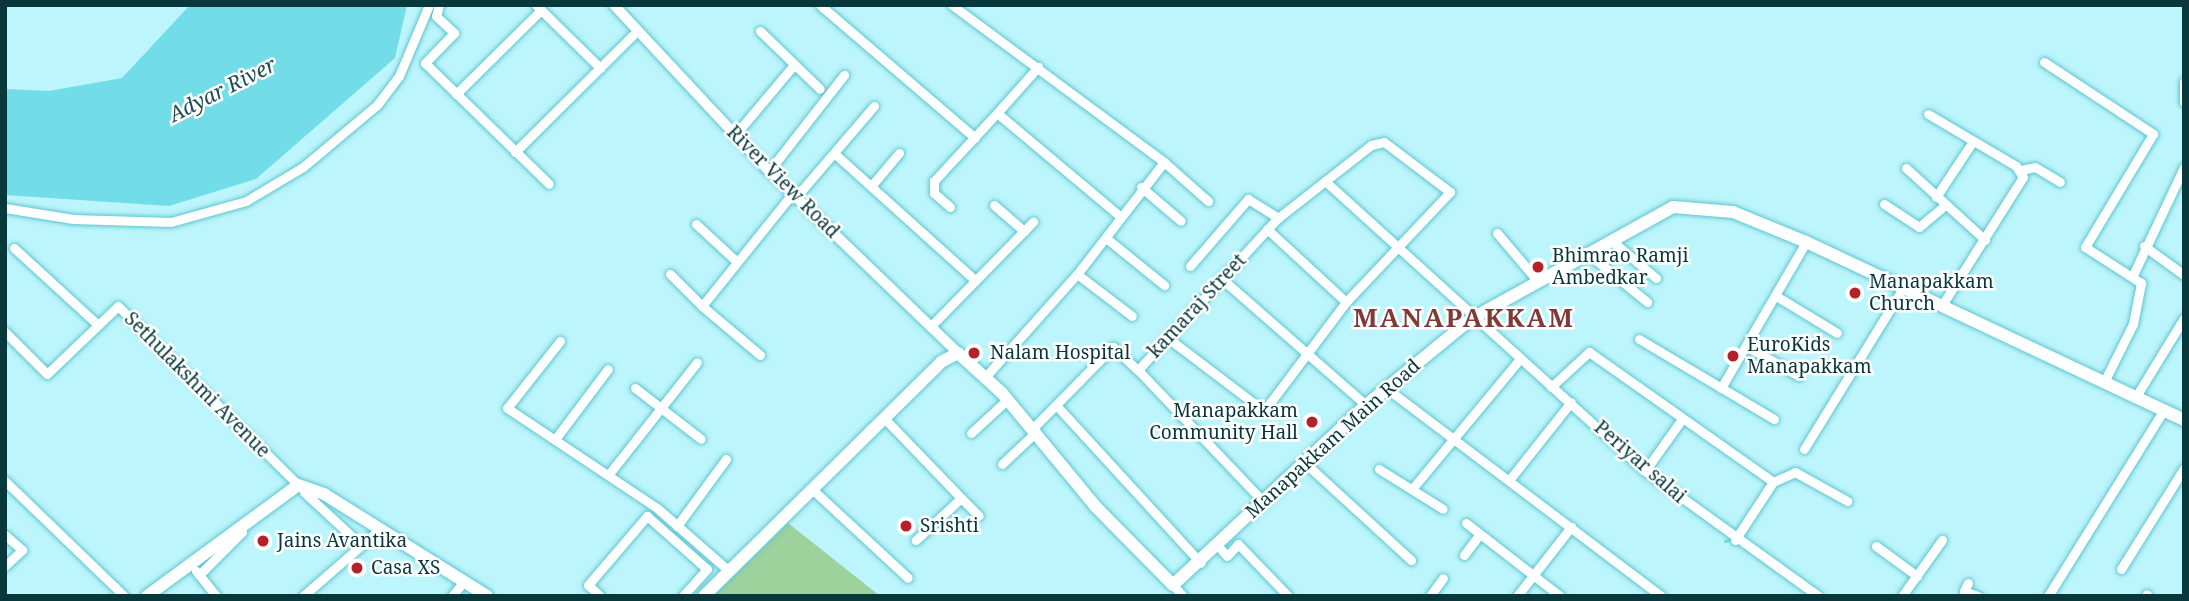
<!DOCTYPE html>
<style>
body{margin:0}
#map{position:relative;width:2189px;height:601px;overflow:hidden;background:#bcf5fb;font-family:"Noto Serif",serif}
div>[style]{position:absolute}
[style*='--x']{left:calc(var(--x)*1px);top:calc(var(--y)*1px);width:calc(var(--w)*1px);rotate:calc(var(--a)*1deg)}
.green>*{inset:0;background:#9dd29d}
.water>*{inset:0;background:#72dde8}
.stream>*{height:2.5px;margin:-1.25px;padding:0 1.25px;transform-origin:1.25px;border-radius:1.25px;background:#72dde8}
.roads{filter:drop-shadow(0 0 2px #5fc6d1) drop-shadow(0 0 2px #5fc6d1)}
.minor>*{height:9px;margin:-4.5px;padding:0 4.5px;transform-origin:4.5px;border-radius:4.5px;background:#fff}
.tertiary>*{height:10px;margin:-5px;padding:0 5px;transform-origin:5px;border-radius:5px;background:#fff}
.secondary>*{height:12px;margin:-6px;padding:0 6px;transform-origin:6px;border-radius:6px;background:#fff}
.dots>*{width:19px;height:19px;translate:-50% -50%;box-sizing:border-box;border:4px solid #fff;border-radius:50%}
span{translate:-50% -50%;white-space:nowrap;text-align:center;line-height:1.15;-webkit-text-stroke:5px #fff;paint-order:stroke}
.street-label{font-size:19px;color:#09383c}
.poi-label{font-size:19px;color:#09383c}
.left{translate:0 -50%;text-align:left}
.right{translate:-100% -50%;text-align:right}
.water-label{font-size:21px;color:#1e4e53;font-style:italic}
.district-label{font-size:26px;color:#813a37;font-weight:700;letter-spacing:2px}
.frame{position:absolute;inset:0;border:7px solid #09383c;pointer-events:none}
</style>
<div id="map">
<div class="green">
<div style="clip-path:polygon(788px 523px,880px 596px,714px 596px)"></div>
</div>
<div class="water">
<div style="clip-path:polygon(190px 5px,407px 5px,395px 58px,256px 179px,169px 206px,5px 195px,5px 89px,49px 91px,122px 78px)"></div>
</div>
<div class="stream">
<div style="--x:1725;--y:541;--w:9;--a:-13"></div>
</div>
<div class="roads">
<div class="minor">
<div style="--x:439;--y:5;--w:11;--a:105"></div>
<div style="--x:436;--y:16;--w:25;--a:43"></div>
<div style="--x:454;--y:33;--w:42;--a:134"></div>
<div style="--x:425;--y:63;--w:173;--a:44.3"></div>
<div style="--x:536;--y:5;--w:90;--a:44.5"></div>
<div style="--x:820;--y:5;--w:204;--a:40.6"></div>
<div style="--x:952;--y:5;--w:264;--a:36.5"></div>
<div style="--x:1164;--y:162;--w:142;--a:127.8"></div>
<div style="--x:1077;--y:274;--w:137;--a:131.7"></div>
<div style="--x:760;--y:31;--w:83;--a:44"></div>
<div style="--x:2044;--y:62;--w:131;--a:33.4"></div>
<div style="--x:2153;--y:134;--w:132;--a:121"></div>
<div style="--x:2085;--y:247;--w:67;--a:32.7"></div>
<div style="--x:2141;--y:283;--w:42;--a:101"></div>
<div style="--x:2133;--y:324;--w:65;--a:116.6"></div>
<div style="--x:2184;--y:82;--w:20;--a:90"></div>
<div style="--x:456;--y:94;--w:120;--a:-44.7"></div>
<div style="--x:997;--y:113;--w:62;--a:-48.3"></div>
<div style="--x:1928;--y:114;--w:102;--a:30.6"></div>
<div style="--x:2016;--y:166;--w:13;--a:58"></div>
<div style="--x:2023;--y:177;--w:148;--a:122.3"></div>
<div style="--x:735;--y:135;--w:90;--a:-50"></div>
<div style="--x:515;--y:152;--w:173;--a:-44.8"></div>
<div style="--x:835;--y:154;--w:188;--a:42"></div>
<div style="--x:1164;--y:162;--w:59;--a:41.6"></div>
<div style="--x:1906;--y:168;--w:107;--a:42.3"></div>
<div style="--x:2021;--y:170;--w:14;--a:-12"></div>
<div style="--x:2035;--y:167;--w:29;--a:31"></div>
<div style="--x:769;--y:171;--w:122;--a:-52"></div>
<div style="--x:1325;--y:181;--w:432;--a:42.2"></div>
<div style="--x:1645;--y:471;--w:213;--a:35.8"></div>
<div style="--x:872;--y:185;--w:42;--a:-49.8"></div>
<div style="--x:1141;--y:187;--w:52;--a:40.4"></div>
<div style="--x:796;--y:197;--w:120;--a:-49.4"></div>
<div style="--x:1936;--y:197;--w:67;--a:-56.5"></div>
<div style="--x:1884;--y:204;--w:42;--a:33.3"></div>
<div style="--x:1919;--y:227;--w:34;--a:-40"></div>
<div style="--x:994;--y:205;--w:40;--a:41"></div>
<div style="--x:950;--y:207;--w:21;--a:-139"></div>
<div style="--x:934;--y:193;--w:12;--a:-90"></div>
<div style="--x:934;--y:181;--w:93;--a:-47.2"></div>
<div style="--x:997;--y:113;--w:162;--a:40"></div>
<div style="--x:5;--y:208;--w:69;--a:9.2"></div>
<div style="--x:73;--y:219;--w:98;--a:1.8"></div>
<div style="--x:171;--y:222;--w:78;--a:-15.6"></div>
<div style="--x:246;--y:201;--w:66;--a:-30.8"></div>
<div style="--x:303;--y:167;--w:97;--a:-40"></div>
<div style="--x:377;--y:105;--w:36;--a:-53"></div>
<div style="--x:399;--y:76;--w:77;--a:-67.1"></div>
<div style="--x:696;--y:224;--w:56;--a:42.8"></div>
<div style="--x:1267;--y:229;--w:108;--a:42.7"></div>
<div style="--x:1497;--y:233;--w:60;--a:49.7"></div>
<div style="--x:1106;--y:238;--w:75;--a:39"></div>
<div style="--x:1611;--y:240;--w:59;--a:40.2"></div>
<div style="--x:2144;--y:246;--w:49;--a:35.9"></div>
<div style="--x:14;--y:248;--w:114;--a:42.5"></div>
<div style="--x:1586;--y:252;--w:79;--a:39.3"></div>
<div style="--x:1190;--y:266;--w:89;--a:-49.1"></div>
<div style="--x:1248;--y:199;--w:36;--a:32"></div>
<div style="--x:670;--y:274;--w:45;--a:45"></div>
<div style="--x:1077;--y:274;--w:69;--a:37.4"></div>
<div style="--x:2133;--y:275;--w:119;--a:-64.7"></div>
<div style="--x:1222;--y:279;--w:191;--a:41.2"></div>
<div style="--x:1776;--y:296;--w:71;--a:31.2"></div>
<div style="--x:931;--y:326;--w:146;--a:-45.6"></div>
<div style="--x:5;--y:332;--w:59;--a:45"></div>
<div style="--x:47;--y:374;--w:98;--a:-43.8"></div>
<div style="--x:118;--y:306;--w:254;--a:44.8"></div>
<div style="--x:1639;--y:339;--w:157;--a:30.7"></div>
<div style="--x:560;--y:341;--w:85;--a:128.3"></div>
<div style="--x:507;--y:408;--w:180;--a:33.7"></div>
<div style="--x:657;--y:508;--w:96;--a:41.2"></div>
<div style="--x:1746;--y:346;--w:61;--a:29.5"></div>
<div style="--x:760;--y:355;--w:76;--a:-139.8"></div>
<div style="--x:702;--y:306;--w:144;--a:-51.2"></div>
<div style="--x:1138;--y:370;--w:180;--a:46.4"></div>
<div style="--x:1551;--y:387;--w:52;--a:-42.6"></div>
<div style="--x:1589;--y:352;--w:225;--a:35.2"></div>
<div style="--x:1773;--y:482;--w:24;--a:-24"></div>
<div style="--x:1795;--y:472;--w:60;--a:29.1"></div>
<div style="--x:635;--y:388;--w:83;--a:37.7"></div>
<div style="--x:1386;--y:388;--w:345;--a:37.1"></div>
<div style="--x:1721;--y:388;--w:169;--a:-59.8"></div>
<div style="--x:2135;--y:398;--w:94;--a:-58.5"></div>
<div style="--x:1056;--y:405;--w:214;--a:47.5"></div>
<div style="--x:884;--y:418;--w:111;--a:46.1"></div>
<div style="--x:961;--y:498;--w:62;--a:137"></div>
<div style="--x:1033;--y:428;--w:114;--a:-45.4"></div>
<div style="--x:1113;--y:347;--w:34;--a:43"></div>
<div style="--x:1138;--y:370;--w:207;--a:-47.4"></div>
<div style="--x:1278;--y:218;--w:118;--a:-38.1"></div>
<div style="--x:1371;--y:145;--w:13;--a:-13"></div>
<div style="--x:1384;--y:142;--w:83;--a:37.1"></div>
<div style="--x:1450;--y:192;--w:151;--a:133.4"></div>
<div style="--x:1346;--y:302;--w:136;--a:127"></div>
<div style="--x:1264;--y:411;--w:121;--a:-142.8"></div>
<div style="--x:971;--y:433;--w:50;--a:-42.6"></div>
<div style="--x:556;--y:438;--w:86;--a:-53"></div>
<div style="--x:1804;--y:449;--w:193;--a:-58.4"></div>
<div style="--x:1305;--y:463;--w:144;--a:42.5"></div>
<div style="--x:1002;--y:464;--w:47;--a:-43.3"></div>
<div style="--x:1379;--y:469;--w:75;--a:32"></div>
<div style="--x:1645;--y:471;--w:64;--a:-54.6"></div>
<div style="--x:609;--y:474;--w:142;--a:-51.8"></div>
<div style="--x:1510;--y:479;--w:98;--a:-51.6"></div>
<div style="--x:5;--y:481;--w:165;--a:44"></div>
<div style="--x:1412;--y:489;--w:168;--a:-50.3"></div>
<div style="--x:813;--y:490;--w:129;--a:42.8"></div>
<div style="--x:304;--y:492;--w:78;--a:42.9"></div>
<div style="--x:961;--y:498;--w:25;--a:45"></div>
<div style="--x:1466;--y:523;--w:119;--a:37.8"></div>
<div style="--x:677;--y:526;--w:83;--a:-53.8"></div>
<div style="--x:5;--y:535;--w:23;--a:41"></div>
<div style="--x:22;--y:550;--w:23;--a:137"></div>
<div style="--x:1735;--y:540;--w:69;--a:-56.8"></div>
<div style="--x:1218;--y:546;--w:13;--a:48"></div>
<div style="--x:1227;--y:556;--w:16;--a:-47"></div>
<div style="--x:1238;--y:544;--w:72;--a:46.1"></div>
<div style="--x:1876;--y:546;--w:51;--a:36.2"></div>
<div style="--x:1464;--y:555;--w:26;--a:-53"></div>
<div style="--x:2121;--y:569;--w:119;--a:-58"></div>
<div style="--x:196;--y:571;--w:32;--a:51"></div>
<div style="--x:199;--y:575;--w:61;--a:-45"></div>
<div style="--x:1968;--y:583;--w:9;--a:117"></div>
<div style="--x:1964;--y:591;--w:15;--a:20"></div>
<div style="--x:1173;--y:585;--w:15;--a:48"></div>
<div style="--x:303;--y:596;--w:102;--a:-41"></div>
<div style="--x:452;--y:596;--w:19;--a:-51"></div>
<div style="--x:600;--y:596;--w:16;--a:-137"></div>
<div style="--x:588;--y:585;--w:91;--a:-49.5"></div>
<div style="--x:647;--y:516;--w:80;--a:41.5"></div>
<div style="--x:707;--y:569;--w:36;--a:132"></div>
<div style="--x:1430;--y:596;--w:22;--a:-54"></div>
<div style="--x:1517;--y:596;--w:88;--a:-52"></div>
<div style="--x:1902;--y:596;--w:69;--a:-54.5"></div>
<div style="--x:2048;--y:596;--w:218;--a:-58.1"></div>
<div style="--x:2146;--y:596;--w:2;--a:-63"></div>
</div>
<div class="tertiary">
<div style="--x:614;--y:5;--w:227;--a:47"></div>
<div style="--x:769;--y:171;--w:262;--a:43.9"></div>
</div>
<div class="secondary">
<div style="--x:147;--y:596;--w:187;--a:-36.3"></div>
<div style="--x:298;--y:485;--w:28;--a:19"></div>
<div style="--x:324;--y:494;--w:192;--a:32"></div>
<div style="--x:704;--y:596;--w:333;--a:-44.6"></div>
<div style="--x:941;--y:362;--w:19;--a:-28"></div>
<div style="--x:958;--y:353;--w:59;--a:42.3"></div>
<div style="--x:1002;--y:393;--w:146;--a:50.5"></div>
<div style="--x:1095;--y:506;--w:111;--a:45.4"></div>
<div style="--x:1173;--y:585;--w:264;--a:-43"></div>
<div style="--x:1366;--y:405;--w:136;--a:-39.3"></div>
<div style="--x:1471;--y:319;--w:231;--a:-29"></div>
<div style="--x:1673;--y:207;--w:60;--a:4.8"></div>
<div style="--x:1733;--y:212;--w:79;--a:22.3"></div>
<div style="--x:1806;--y:242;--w:418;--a:25.2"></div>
</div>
</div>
<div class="dots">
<div style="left:1538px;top:267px;background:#b32129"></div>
<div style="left:1855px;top:293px;background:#b32129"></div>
<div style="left:974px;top:353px;background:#b32129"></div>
<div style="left:1733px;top:356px;background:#b32129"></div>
<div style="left:1312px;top:422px;background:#b32129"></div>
<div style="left:906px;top:526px;background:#b32129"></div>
<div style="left:263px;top:541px;background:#b32129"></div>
<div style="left:357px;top:568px;background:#b32129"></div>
</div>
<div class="street-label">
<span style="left:783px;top:182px;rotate:45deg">River View Road</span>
<span style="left:1197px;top:306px;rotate:-47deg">kamaraj Street</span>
<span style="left:197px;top:385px;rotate:45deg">Sethulakshmi Avenue</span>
<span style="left:1333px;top:439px;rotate:-42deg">Manapakkam Main Road</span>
<span style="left:1640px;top:462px;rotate:41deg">Periyar salai</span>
</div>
<div class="poi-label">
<span class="left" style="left:1552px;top:267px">Bhimrao Ramji<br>Ambedkar</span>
<span class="left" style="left:1869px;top:293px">Manapakkam<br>Church</span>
<span class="left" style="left:1747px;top:356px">EuroKids<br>Manapakkam</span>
<span class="left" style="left:990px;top:353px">Nalam Hospital</span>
<span class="right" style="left:1298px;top:422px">Manapakkam<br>Community Hall</span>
<span class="left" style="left:920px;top:526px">Srishti</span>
<span class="left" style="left:277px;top:541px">Jains Avantika</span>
<span class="left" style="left:371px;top:568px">Casa XS</span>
</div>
<div class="water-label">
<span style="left:222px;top:89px;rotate:-27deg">Adyar River</span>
</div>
<div class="district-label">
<span style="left:1464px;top:318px">MANAPAKKAM</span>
</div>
<div class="frame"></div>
</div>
